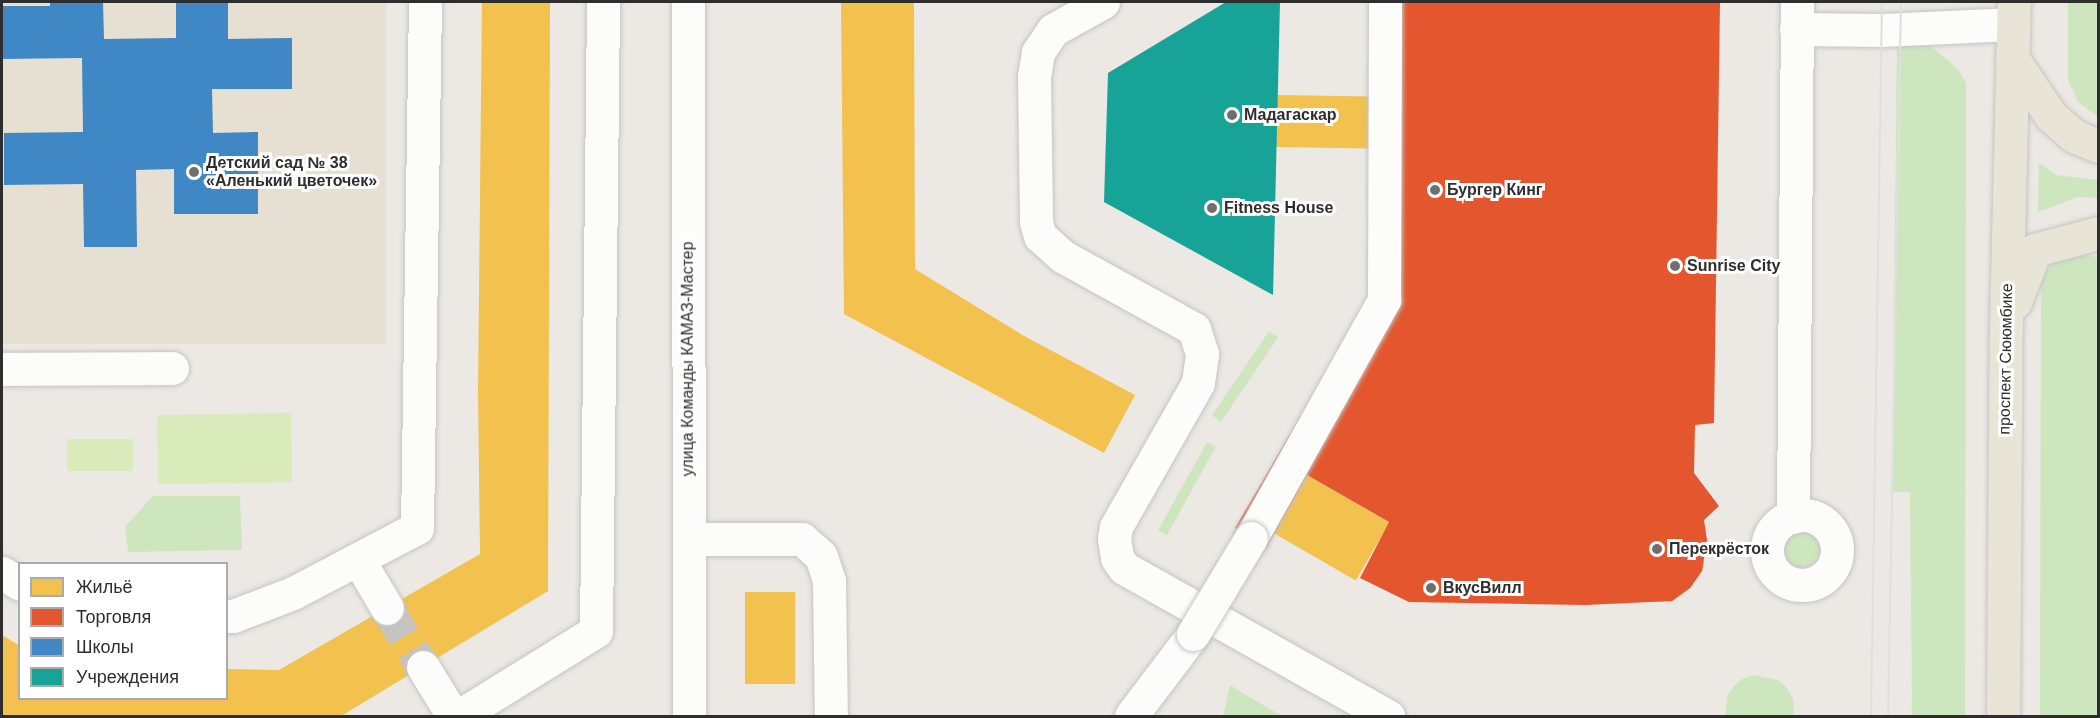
<!DOCTYPE html>
<meta charset="utf-8">
<style>
body{margin:0}
#map{position:relative;width:2100px;height:718px;overflow:hidden;background:#ece8e4;font-family:Helvetica,sans-serif}
div>[style]{position:absolute}
[style*='--x']{left:calc(var(--x)*1px);top:calc(var(--y)*1px);width:calc(var(--w)*1px);rotate:calc(var(--a)*1deg)}
.education>*{inset:0;background:#e6e0d3;transform-origin:0 0}
.green>*{inset:0;background:#cee6be;transform-origin:0 0}
.round{border-radius:50%}
.pitch>*{inset:0;background:#d9eabb;transform-origin:0 0}
.homes>*{inset:0;background:#f2c14e;transform-origin:0 0}
.shops>*{inset:0;background:#e4572e}
.schools>*{inset:0;background:#3f88c5}
.public>*{inset:0;background:#17a398}
.minor-tunnel>*{height:33px;margin-top:-16.5px;transform-origin:0;background:repeating-linear-gradient(90deg,#c6c3c0 0 33px,transparent 0 49px)}
.roads{filter:drop-shadow(0 0 2px #c5c4c5) drop-shadow(0 0 2px #c5c4c5)}
.minor>*{height:33px;margin:-16.5px;padding:0 16.5px;transform-origin:16.5px;border-radius:16.5px;background:#fcfcfb}
.minor>.ring{margin:-16.5px;padding:0;box-sizing:content-box;background:none;border:33px solid #fcfcfb;border-radius:50%}
.major>*{height:33px;margin:-16.5px;padding:0 16.5px;transform-origin:16.5px;border-radius:16.5px;background:#e8e4d6}
.tram>*{height:1.5px;margin:-0.75px;padding:0 0.75px;transform-origin:0.75px;border-radius:0.75px;background:#dfdfe1}
.bridges{filter:drop-shadow(0 0 2px #c5c4c5) drop-shadow(0 0 2px #c5c4c5)}
.minor-bridge>*{height:33px;margin:-16.5px;padding:0 16.5px;transform-origin:16.5px;border-radius:16.5px;background:#fcfcfb}
.dots>*{width:16px;height:16px;translate:-50% -50%;box-sizing:border-box;border:3px solid #fff;border-radius:50%}
span{translate:-50% -50%;white-space:nowrap;text-align:center;line-height:1.15;-webkit-text-stroke:6px #fff;paint-order:stroke}
.poi-label{font-size:16px;color:#2e2e2e;font-weight:700}
.left{translate:0 -50%;text-align:left}
.street-label{font-size:16px;color:#2e2e2e}
.frame{position:absolute;inset:0;border:3px solid #2e2e2e;pointer-events:none}
.legend{position:absolute;left:18px;top:562px;width:210px;height:138px;box-sizing:border-box;background:#fff;border:2px solid #ababab;margin:0;padding:8px 10px;list-style:none;font-size:18px;color:#2e2e2e}
.legend li{display:flex;align-items:center;gap:12px;height:30px}
.legend b{width:30px;border:2px solid #ababab}
</style>
<div id="map">
<div class="education">
<div style="left:2px;top:2px;width:384px;height:342px"></div>
</div>
<div class="green">
<div style="clip-path:polygon(2068px 2px,2098px 2px,2098px 117px,2078px 102px,2068px 80px)"></div>
<div style="clip-path:polygon(1897px 40px,1932px 47px,1958px 69px,1966px 83px,1965px 716px,1912px 716px,1910px 492px,1892px 492px)"></div>
<div style="clip-path:polygon(2039px 163px,2056px 175px,2098px 180px,2098px 198px,2078px 197px,2038px 212px)"></div>
<div style="clip-path:polygon(2076px 255px,2098px 257px,2098px 716px,2040px 716px,2041px 276px,2058px 259px)"></div>
<div style="left:1269px;top:331px;width:11px;height:102px;rotate:34deg"></div>
<div style="left:1207px;top:442px;width:10px;height:101px;rotate:29deg"></div>
<div style="clip-path:polygon(153px 496px,240px 496px,242px 550px,128px 552px,125px 527px)"></div>
<div class="round" style="left:1782px;top:530px;width:38px;height:38px"></div>
<div style="clip-path:polygon(1754px 675px,1778px 680px,1787px 688px,1793px 699px,1794px 716px,1725px 716px,1727px 697px,1733px 687px,1742px 679px)"></div>
<div style="clip-path:polygon(1230px 685px,1256px 701px,1282px 716px,1223px 716px)"></div>
</div>
<div class="pitch">
<div style="left:291px;top:413px;width:69px;height:134px;rotate:89deg"></div>
<div style="left:67px;top:439px;width:66px;height:32px"></div>
</div>
<div class="homes">
<div style="clip-path:polygon(482px 2px,550px 2px,548px 591px,341px 716px,2px 716px,2px 635px,20px 646px,20px 698px,226px 698px,226px 669px,279px 670px,480px 554px,478px 391px)"></div>
<div style="clip-path:polygon(841px 2px,914px 2px,915px 269px,1024px 336px,1135px 395px,1104px 453px,844px 314px)"></div>
<div style="left:1277px;top:95px;width:93px;height:52px;rotate:1deg"></div>
<div style="left:1393px;top:226px;width:13px;height:26px"></div>
<div style="left:1307px;top:475px;width:95px;height:67px;rotate:30deg"></div>
<div style="clip-path:polygon(1695px 559px,1704px 561px,1702px 571px,1690px 588px,1672px 601px,1655px 602px,1659px 585px,1665px 576px,1672px 569px)"></div>
<div style="left:745px;top:592px;width:50px;height:92px"></div>
</div>
<div class="shops">
<div style="clip-path:polygon(1371px 2px,1720px 2px,1714px 423px,1695px 425px,1694px 473px,1719px 506px,1704px 520px,1707px 540px,1702px 571px,1690px 588px,1672px 601px,1585px 605px,1409px 602px,1360px 578px,1389px 522px,1307px 475px,1267px 547px,1235px 528px,1370px 298px)"></div>
</div>
<div class="schools">
<div style="clip-path:polygon(50px 2px,103px 2px,104px 39px,176px 38px,176px 2px,228px 2px,228px 39px,292px 38px,292px 89px,212px 89px,213px 133px,258px 132px,258px 214px,174px 214px,174px 169px,136px 170px,137px 247px,84px 247px,83px 184px,4px 185px,4px 133px,83px 132px,82px 58px,2px 59px,2px 6px,50px 6px)"></div>
</div>
<div class="public">
<div style="clip-path:polygon(1226px 2px,1280px 2px,1273px 295px,1104px 202px,1108px 73px)"></div>
</div>
<div class="minor-tunnel">
<div style="--x:387;--y:608;--w:69;--a:58.6"></div>
</div>
<div class="roads">
<div class="minor">
<div style="--x:688;--y:2;--w:714;--a:89.92"></div>
<div style="--x:1103;--y:2;--w:57;--a:150.8"></div>
<div style="--x:1053;--y:30;--w:27;--a:124"></div>
<div style="--x:1038;--y:52;--w:24;--a:99"></div>
<div style="--x:1034;--y:76;--w:146;--a:89.2"></div>
<div style="--x:1036;--y:222;--w:15;--a:74"></div>
<div style="--x:1040;--y:236;--w:30;--a:42"></div>
<div style="--x:1062;--y:256;--w:151;--a:28.9"></div>
<div style="--x:1194;--y:329;--w:26;--a:72"></div>
<div style="--x:1202;--y:354;--w:29;--a:98"></div>
<div style="--x:1198;--y:383;--w:166;--a:119.7"></div>
<div style="--x:1116;--y:527;--w:11;--a:100"></div>
<div style="--x:1114;--y:538;--w:20;--a:81"></div>
<div style="--x:1117;--y:558;--w:12;--a:55"></div>
<div style="--x:1124;--y:568;--w:303;--a:29.3"></div>
<div style="--x:1796;--y:29;--w:86;--a:0.7"></div>
<div style="--x:1882;--y:30;--w:131;--a:-2.6"></div>
<div style="--x:2;--y:369;--w:170;--a:-0.3"></div>
<div class="ring" style="left:1767px;top:515px;width:37px;height:37px"></div>
<div style="--x:1793;--y:517;--w:515;--a:-89.55"></div>
<div style="--x:1251;--y:538;--w:273;--a:-60.8"></div>
<div style="--x:1384;--y:300;--w:298;--a:-89.8"></div>
<div style="--x:689;--y:539;--w:113;--a:0"></div>
<div style="--x:802;--y:539;--w:25;--a:42"></div>
<div style="--x:821;--y:556;--w:26;--a:72"></div>
<div style="--x:829;--y:581;--w:135;--a:89.2"></div>
<div style="--x:358;--y:559;--w:57;--a:59.4"></div>
<div style="--x:2;--y:573;--w:21;--a:31"></div>
<div style="--x:226;--y:616;--w:7;--a:0"></div>
<div style="--x:233;--y:616;--w:64;--a:-21"></div>
<div style="--x:293;--y:593;--w:140;--a:-27.7"></div>
<div style="--x:417;--y:528;--w:526;--a:-89.13"></div>
<div style="--x:423;--y:667;--w:57;--a:58.5"></div>
<div style="--x:459;--y:716;--w:161;--a:-31.8"></div>
<div style="--x:596;--y:631;--w:629;--a:-89.36"></div>
<div style="--x:1131;--y:716;--w:103;--a:-52.9"></div>
</div>
<div class="major">
<div style="--x:2012;--y:58;--w:70;--a:56.1"></div>
<div style="--x:2051;--y:116;--w:30;--a:41"></div>
<div style="--x:2074;--y:136;--w:26;--a:23"></div>
<div style="--x:2015;--y:302;--w:56;--a:-69"></div>
<div style="--x:2035;--y:250;--w:65;--a:-15.1"></div>
<div style="--x:2003;--y:716;--w:393;--a:-89.6"></div>
<div style="--x:2006;--y:323;--w:321;--a:-88.6"></div>
</div>
</div>
<div class="tram">
<div style="--x:1871;--y:716;--w:714;--a:-89.12"></div>
<div style="--x:1888;--y:716;--w:714;--a:-88.96"></div>
</div>
<div class="bridges">
<div class="minor-bridge">
<div style="--x:1193;--y:634;--w:112;--a:-58.9"></div>
</div>
</div>
<div class="dots">
<div style="left:1232px;top:115px;background:#706f6e"></div>
<div style="left:194px;top:172px;background:#706f6e"></div>
<div style="left:1435px;top:190px;background:#706f6e"></div>
<div style="left:1212px;top:208px;background:#706f6e"></div>
<div style="left:1675px;top:266px;background:#706f6e"></div>
<div style="left:1657px;top:549px;background:#706f6e"></div>
<div style="left:1431px;top:588px;background:#706f6e"></div>
</div>
<div class="poi-label">
<span class="left" style="left:1244px;top:115px">Мадагаскар</span>
<span class="left" style="left:206px;top:172px">Детский сад № 38<br>«Аленький цветочек»</span>
<span class="left" style="left:1447px;top:190px">Бургер Кинг</span>
<span class="left" style="left:1224px;top:208px">Fitness House</span>
<span class="left" style="left:1687px;top:266px">Sunrise City</span>
<span class="left" style="left:1669px;top:549px">Перекрёсток</span>
<span class="left" style="left:1443px;top:588px">ВкусВилл</span>
</div>
<div class="street-label">
<span style="left:688px;top:359px;rotate:-90deg">улица Команды КАМАЗ-Мастер</span>
<span style="left:2006px;top:359px;rotate:-89deg">проспект Сююмбике</span>
</div>
<div class="frame"></div>
<ul class="legend">
<li><b style="height:16px;background:#f2c14e"></b>Жильё</li>
<li><b style="height:16px;background:#e4572e"></b>Торговля</li>
<li><b style="height:16px;background:#3f88c5"></b>Школы</li>
<li><b style="height:16px;background:#17a398"></b>Учреждения</li>
</ul>
</div>
